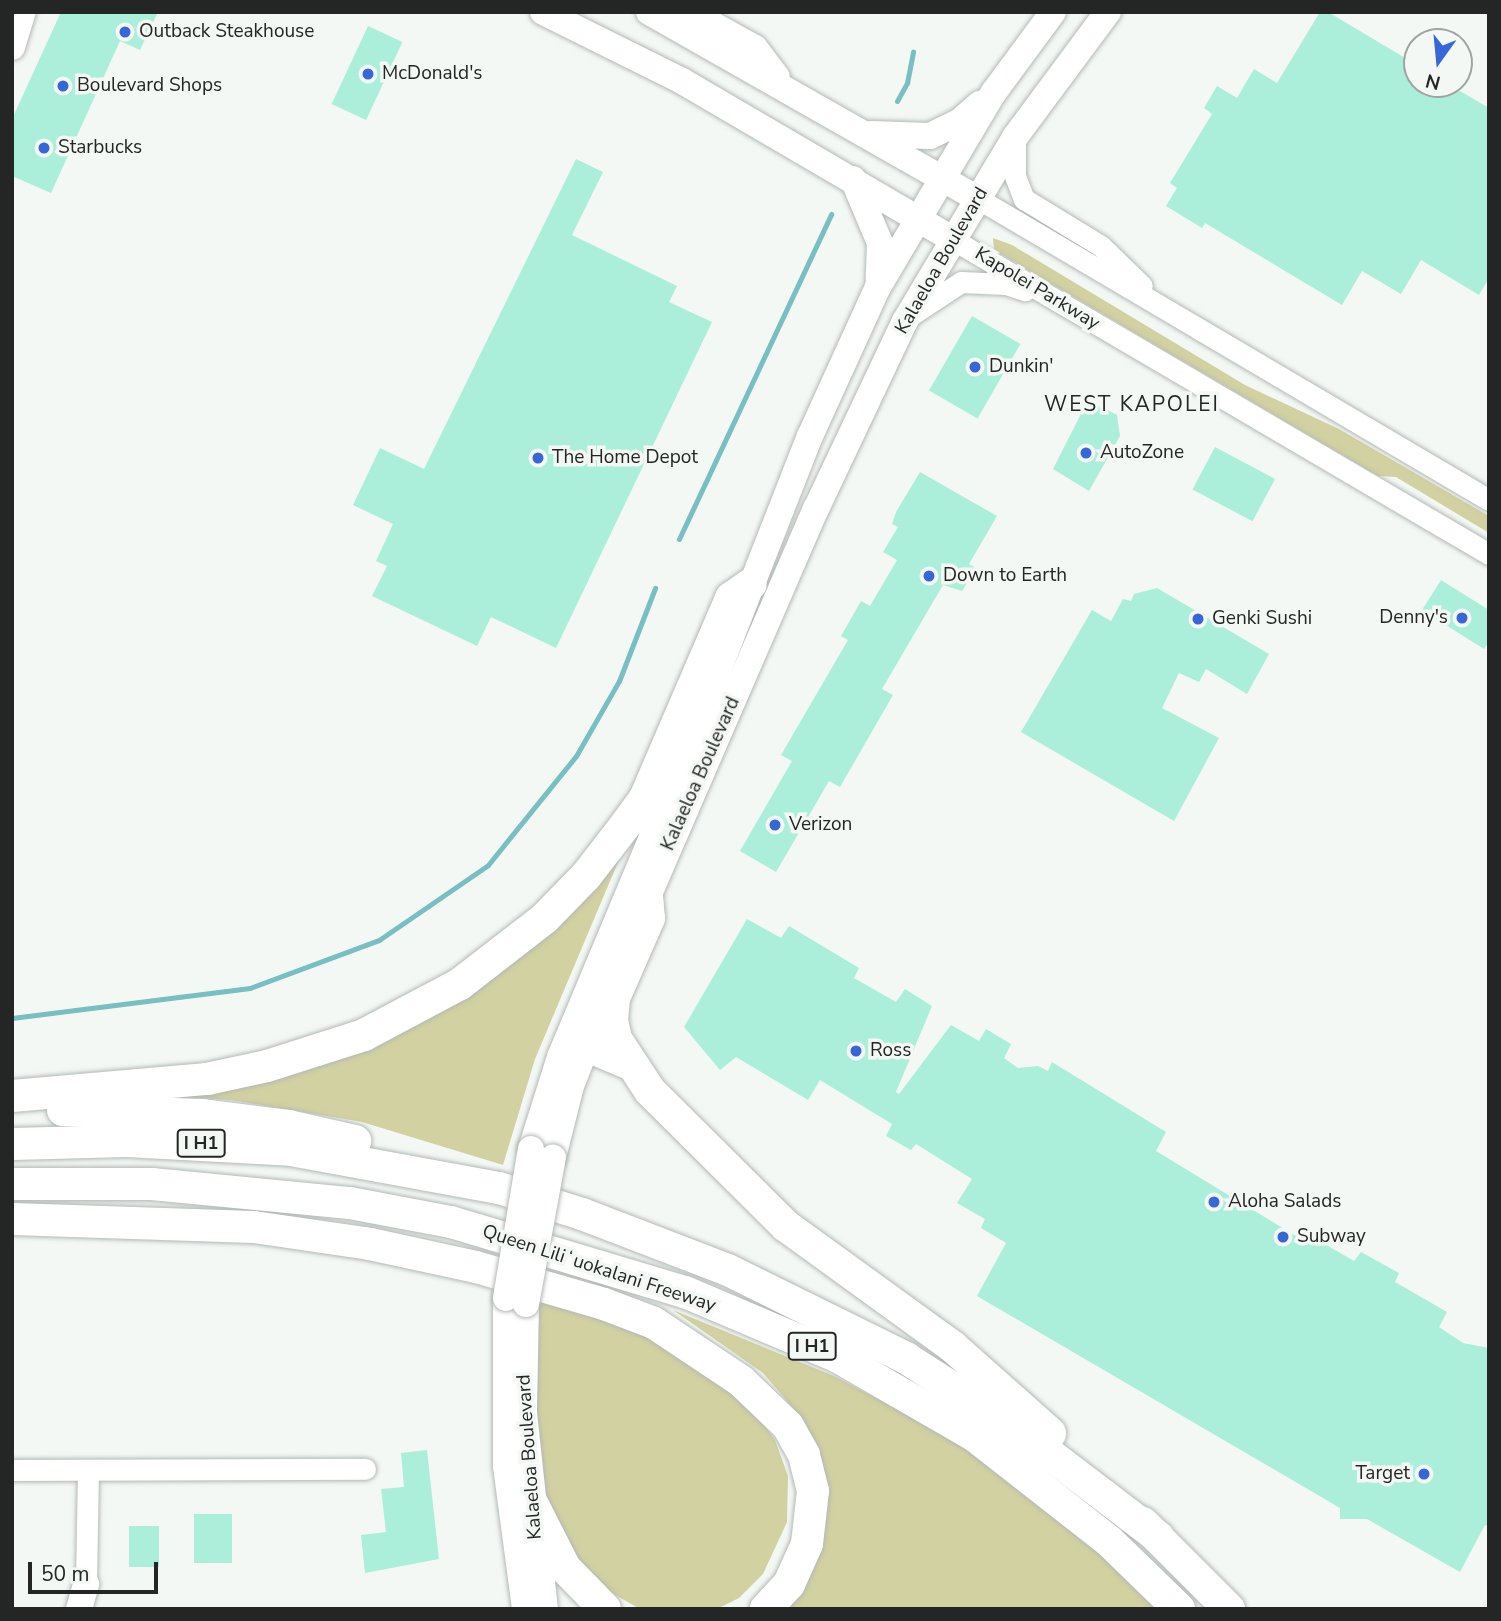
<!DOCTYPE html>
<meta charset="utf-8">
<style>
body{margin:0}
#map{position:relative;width:1501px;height:1621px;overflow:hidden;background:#f3f8f4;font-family:"Nunito Sans",sans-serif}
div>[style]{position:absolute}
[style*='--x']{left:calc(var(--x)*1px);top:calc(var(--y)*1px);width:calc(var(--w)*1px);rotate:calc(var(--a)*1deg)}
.green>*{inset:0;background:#d2d1a1}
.stream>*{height:5px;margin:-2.5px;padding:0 2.5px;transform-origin:2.5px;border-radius:2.5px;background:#77bfc0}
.building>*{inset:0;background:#abeeda;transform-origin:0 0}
.roads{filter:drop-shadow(0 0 2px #b3b9b5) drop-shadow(0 0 2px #b3b9b5)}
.minor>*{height:21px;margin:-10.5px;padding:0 10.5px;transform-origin:10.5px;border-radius:10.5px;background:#fff}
.major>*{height:26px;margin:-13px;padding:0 13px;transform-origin:13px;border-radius:13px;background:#fff}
.highway>*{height:32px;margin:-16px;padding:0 16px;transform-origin:16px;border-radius:16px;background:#fff}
.bridges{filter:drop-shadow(0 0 2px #b3b9b5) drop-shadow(0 0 2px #b3b9b5)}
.major-bridge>*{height:26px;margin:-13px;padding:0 13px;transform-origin:13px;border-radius:13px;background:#fff}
.dots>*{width:19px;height:19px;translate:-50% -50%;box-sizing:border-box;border:4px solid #f3f8f4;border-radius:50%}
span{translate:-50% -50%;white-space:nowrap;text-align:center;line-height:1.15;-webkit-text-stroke:7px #f3f8f4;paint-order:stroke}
.shield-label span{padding:2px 5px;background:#f3f8f4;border:2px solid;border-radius:5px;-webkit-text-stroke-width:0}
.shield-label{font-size:18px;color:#242625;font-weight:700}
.poi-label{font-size:19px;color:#242625}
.left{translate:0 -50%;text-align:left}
.right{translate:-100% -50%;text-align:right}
.street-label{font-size:19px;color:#242625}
.neighbourhood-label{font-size:21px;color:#242625;letter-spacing:2px}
.frame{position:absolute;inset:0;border:14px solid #242625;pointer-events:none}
.north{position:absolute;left:1403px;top:28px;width:70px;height:70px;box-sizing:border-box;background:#f3f8f4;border:2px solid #a0a4a1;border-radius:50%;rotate:195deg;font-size:19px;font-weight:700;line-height:28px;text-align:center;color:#242625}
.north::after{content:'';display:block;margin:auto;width:24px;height:32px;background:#3767d7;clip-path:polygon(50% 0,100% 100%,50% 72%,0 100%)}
.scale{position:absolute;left:28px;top:1562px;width:130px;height:32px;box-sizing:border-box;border:4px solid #242625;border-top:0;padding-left:9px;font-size:21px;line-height:24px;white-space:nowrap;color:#242625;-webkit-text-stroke:5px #f3f8f4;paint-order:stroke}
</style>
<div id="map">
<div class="green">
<div style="clip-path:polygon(993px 238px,1012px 245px,1245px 385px,1339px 429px,1489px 516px,1489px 533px,1396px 477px,1378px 476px,994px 250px)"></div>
<div style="clip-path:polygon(632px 829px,535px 1059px,503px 1165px,362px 1122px,231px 1100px,147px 1094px,387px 1029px)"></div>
<div style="clip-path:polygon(531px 1294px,562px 1302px,669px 1345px,755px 1412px,775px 1440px,788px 1476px,787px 1522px,763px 1574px,739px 1598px,717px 1609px,640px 1609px,589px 1580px,541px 1504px)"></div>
<div style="clip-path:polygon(673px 1310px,834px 1376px,954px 1439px,1034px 1496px,1163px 1609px,778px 1609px,821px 1541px,826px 1518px,826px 1502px,798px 1414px,763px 1373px)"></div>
</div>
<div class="stream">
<div style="--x:897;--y:101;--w:21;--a:-61"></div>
<div style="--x:907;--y:83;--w:32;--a:-79"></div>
<div style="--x:679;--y:539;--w:359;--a:-64.9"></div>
<div style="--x:12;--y:1018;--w:240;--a:-7.2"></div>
<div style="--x:250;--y:988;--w:138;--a:-20.4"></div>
<div style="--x:379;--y:940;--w:132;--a:-34.5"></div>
<div style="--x:488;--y:865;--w:140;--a:-51.1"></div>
<div style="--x:576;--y:756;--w:86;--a:-60.2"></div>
<div style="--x:619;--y:681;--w:100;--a:-68.8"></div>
</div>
<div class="building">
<div style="clip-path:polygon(61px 12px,158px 12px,140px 50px,120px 41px,51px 193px,12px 176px,12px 119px)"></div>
<div style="clip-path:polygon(1320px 12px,1328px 12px,1417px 65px,1417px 84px,1448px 84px,1489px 108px,1489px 278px,1479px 295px,1421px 260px,1401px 294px,1362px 271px,1342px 305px,1205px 223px,1202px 228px,1166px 206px,1177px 188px,1170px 183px,1212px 114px,1204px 108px,1217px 86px,1237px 98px,1254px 69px,1277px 83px)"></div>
<div style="left:368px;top:26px;width:38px;height:86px;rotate:25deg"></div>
<div style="clip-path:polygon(576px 159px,603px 172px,572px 235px,677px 286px,669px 302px,712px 322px,556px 648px,491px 617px,477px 646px,372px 596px,387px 566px,376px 561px,393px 524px,353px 505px,380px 448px,424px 469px)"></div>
<div style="left:972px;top:316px;width:56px;height:86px;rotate:30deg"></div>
<div style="clip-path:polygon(1088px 400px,1117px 415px,1120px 436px,1089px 491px,1053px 469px)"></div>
<div style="left:1215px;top:447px;width:68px;height:48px;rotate:28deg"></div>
<div style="clip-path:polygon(920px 472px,997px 516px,969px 564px,976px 568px,962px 591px,943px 585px,882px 689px,893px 695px,840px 787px,829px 781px,776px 872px,740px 851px,792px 761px,781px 755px,848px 640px,841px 636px,861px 601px,870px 606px,897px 560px,883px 552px,898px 527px,892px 524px,896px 512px)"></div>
<div style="clip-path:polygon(1441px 580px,1489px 610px,1489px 642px,1484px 649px,1422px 610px)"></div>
<div style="clip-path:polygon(1157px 588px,1269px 654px,1247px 694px,1206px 669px,1199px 682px,1179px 673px,1162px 708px,1219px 738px,1174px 821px,1021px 732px,1092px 610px,1111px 621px,1123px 599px,1131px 601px,1134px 594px)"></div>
<div style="clip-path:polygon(747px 919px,781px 938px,789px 926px,859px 968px,854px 978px,896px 1002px,905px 989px,932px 1006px,896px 1092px,899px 1094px,951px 1025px,979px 1041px,986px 1029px,1011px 1044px,1004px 1058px,1018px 1068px,1038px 1066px,1048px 1071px,1052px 1062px,1166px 1132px,1156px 1151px,1304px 1241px,1309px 1235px,1354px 1261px,1361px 1252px,1399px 1273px,1395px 1282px,1447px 1312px,1439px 1327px,1463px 1343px,1489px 1348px,1489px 1527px,1485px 1525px,1460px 1572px,1367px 1519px,1340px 1519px,1340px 1508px,977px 1296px,1006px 1243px,981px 1228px,985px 1219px,957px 1203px,972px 1179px,916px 1144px,911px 1150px,886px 1136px,892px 1124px,820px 1080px,808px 1100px,736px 1057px,720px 1070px,684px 1027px)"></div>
<div style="clip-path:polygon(427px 1450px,439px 1559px,365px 1573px,361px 1535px,386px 1532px,381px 1489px,404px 1487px,401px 1453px)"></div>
<div style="left:194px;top:1514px;width:38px;height:49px"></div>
<div style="left:129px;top:1526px;width:30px;height:41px"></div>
</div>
<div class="roads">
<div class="minor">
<div style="--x:1015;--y:137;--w:39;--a:90"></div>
<div style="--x:1015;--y:176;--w:25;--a:69"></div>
<div style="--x:1024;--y:199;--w:90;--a:31.4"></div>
<div style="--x:1101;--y:246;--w:57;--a:44.3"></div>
<div style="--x:977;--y:198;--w:594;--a:30.53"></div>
<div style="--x:952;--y:239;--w:623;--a:30.4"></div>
<div style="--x:914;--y:313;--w:56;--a:-33.4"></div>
<div style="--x:961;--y:282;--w:45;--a:2.5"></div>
<div style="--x:1006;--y:284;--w:20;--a:18"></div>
<div style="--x:12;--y:1470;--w:353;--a:-0.2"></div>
<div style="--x:86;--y:1584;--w:114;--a:-89"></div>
</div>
<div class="major">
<div style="--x:543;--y:12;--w:155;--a:26.4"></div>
<div style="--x:682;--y:81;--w:313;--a:30.3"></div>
<div style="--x:649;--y:12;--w:377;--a:29.6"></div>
<div style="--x:690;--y:12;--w:74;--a:29"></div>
<div style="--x:755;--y:48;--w:36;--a:53"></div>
<div style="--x:12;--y:47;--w:37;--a:-73"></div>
<div style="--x:871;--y:134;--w:59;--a:1.9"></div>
<div style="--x:930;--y:136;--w:32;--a:-26"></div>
<div style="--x:959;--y:122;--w:28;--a:-41"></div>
<div style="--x:853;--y:179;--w:69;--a:67.1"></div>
<div style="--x:880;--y:243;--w:37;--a:92"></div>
<div style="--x:640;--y:915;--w:443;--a:-66.6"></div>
<div style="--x:816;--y:509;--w:208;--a:-64.7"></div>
<div style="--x:905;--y:321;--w:214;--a:-59.1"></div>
<div style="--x:1015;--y:137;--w:156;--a:-53.4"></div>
<div style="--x:531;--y:1149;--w:96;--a:-72.5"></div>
<div style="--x:560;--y:1057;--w:261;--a:-67.3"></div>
<div style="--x:661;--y:816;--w:408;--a:-68.6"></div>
<div style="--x:810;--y:436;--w:164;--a:-65.5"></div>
<div style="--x:878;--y:287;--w:227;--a:-59.3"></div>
<div style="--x:994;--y:92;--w:99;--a:-53.6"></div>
<div style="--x:553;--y:1157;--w:73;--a:-75.8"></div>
<div style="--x:571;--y:1086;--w:107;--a:-68.7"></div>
<div style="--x:506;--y:1298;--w:168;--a:90"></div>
<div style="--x:506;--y:1466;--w:144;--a:82.4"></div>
<div style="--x:526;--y:1304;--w:109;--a:91.1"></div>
<div style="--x:524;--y:1413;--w:197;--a:83.9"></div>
<div style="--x:79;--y:1609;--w:26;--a:-74"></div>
</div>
<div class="highway">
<div style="--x:647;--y:896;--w:22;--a:85"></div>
<div style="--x:649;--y:918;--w:87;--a:113.6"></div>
<div style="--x:614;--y:998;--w:22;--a:95"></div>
<div style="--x:612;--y:1020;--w:19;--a:78"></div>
<div style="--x:616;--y:1039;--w:62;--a:56.8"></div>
<div style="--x:650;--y:1091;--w:192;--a:44.8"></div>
<div style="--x:786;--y:1226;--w:206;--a:35.9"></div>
<div style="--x:953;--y:1347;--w:130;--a:41.6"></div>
<div style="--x:585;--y:1045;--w:49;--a:22.9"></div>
<div style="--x:12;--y:1096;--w:196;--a:-5"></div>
<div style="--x:207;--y:1079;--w:61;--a:-12.2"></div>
<div style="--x:267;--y:1066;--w:102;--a:-17.7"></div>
<div style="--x:364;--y:1035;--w:109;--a:-28"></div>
<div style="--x:460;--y:984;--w:108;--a:-37.8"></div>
<div style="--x:545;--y:918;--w:59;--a:-45.7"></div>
<div style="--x:586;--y:876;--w:67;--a:-52.3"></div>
<div style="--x:627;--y:823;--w:31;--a:-54"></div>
<div style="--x:645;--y:798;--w:218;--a:-66.7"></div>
<div style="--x:731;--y:598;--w:24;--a:-35"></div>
<div style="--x:63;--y:1110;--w:140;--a:2"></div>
<div style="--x:203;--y:1115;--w:87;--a:7.3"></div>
<div style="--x:289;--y:1126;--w:68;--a:12.8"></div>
<div style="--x:12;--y:1144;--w:115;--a:-1.5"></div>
<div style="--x:127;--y:1141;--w:164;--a:3.1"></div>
<div style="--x:291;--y:1150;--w:211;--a:10.4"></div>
<div style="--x:499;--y:1188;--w:87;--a:17.4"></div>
<div style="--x:582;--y:1214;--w:156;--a:21"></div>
<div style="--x:728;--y:1270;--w:199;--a:26.3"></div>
<div style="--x:906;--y:1358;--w:130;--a:32.7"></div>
<div style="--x:1015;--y:1428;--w:180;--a:37.3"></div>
<div style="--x:12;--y:1184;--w:140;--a:0"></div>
<div style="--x:152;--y:1184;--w:199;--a:5.5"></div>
<div style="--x:350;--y:1203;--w:103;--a:10.7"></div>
<div style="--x:451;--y:1222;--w:244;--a:16.7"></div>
<div style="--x:685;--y:1292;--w:166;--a:23"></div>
<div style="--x:838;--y:1357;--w:158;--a:30"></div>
<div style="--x:975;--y:1436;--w:170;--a:38.1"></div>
<div style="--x:1109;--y:1541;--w:98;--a:44.2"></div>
<div style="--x:12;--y:1219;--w:242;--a:1.9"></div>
<div style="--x:254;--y:1227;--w:117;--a:8.3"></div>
<div style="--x:370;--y:1244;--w:108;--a:12.2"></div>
<div style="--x:476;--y:1267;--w:133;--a:16.1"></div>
<div style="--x:604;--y:1304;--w:53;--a:20.8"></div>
<div style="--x:654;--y:1323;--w:105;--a:33.7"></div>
<div style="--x:741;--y:1381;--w:65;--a:43.8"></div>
<div style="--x:788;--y:1426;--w:33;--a:61"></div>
<div style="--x:804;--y:1455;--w:37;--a:76"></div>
<div style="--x:813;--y:1491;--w:53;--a:96.5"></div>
<div style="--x:807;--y:1544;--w:44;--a:114.2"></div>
<div style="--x:789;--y:1584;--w:34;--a:133"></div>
<div style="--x:532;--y:1503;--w:73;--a:63.1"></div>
<div style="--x:565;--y:1568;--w:57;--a:45.7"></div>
<div style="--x:1143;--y:1523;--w:122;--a:45"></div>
</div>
</div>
<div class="bridges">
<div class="major-bridge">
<div style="--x:506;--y:1298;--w:151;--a:-80.5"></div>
<div style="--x:526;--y:1304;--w:149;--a:-79.6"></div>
</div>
</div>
<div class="dots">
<div style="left:125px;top:32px;background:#3767d7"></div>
<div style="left:368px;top:74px;background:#3767d7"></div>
<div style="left:63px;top:86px;background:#3767d7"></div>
<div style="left:44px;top:148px;background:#3767d7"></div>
<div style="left:975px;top:367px;background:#3767d7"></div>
<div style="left:1086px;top:453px;background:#3767d7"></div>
<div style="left:538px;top:458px;background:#3767d7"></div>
<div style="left:929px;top:576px;background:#3767d7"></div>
<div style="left:1462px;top:618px;background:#3767d7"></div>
<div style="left:1198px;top:619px;background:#3767d7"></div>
<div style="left:775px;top:825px;background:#3767d7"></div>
<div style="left:856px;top:1051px;background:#3767d7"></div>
<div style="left:1214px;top:1202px;background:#3767d7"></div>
<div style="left:1283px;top:1237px;background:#3767d7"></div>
<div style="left:1424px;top:1474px;background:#3767d7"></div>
</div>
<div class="shield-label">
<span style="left:201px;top:1143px">I H1</span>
<span style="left:812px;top:1346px">I H1</span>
</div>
<div class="poi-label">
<span class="left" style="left:139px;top:32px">Outback Steakhouse</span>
<span class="left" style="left:382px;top:74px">McDonald's</span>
<span class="left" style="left:77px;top:86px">Boulevard Shops</span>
<span class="left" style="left:58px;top:148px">Starbucks</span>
<span class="left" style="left:989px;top:367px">Dunkin'</span>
<span class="left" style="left:1100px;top:453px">AutoZone</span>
<span class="left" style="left:552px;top:458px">The Home Depot</span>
<span class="left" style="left:943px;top:576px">Down to Earth</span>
<span class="right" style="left:1448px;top:618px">Denny's</span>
<span class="left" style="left:1212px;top:619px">Genki Sushi</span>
<span class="left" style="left:789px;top:825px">Verizon</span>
<span class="left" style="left:870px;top:1051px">Ross</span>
<span class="left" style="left:1228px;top:1202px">Aloha Salads</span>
<span class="left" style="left:1297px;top:1237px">Subway</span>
<span class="right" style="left:1410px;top:1474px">Target</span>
</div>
<div class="street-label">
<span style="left:942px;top:261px;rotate:-60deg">Kalaeloa Boulevard</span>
<span style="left:1037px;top:289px;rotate:31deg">Kapolei Parkway</span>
<span style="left:701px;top:774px;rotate:-66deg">Kalaeloa Boulevard</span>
<span style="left:599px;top:1269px;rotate:18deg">Queen Liliʻuokalani Freeway</span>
<span style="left:530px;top:1457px;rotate:-94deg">Kalaeloa Boulevard</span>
</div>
<div class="neighbourhood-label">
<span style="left:1132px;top:404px">WEST KAPOLEI</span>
</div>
<div class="frame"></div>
<div class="north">N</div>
<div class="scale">50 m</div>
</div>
